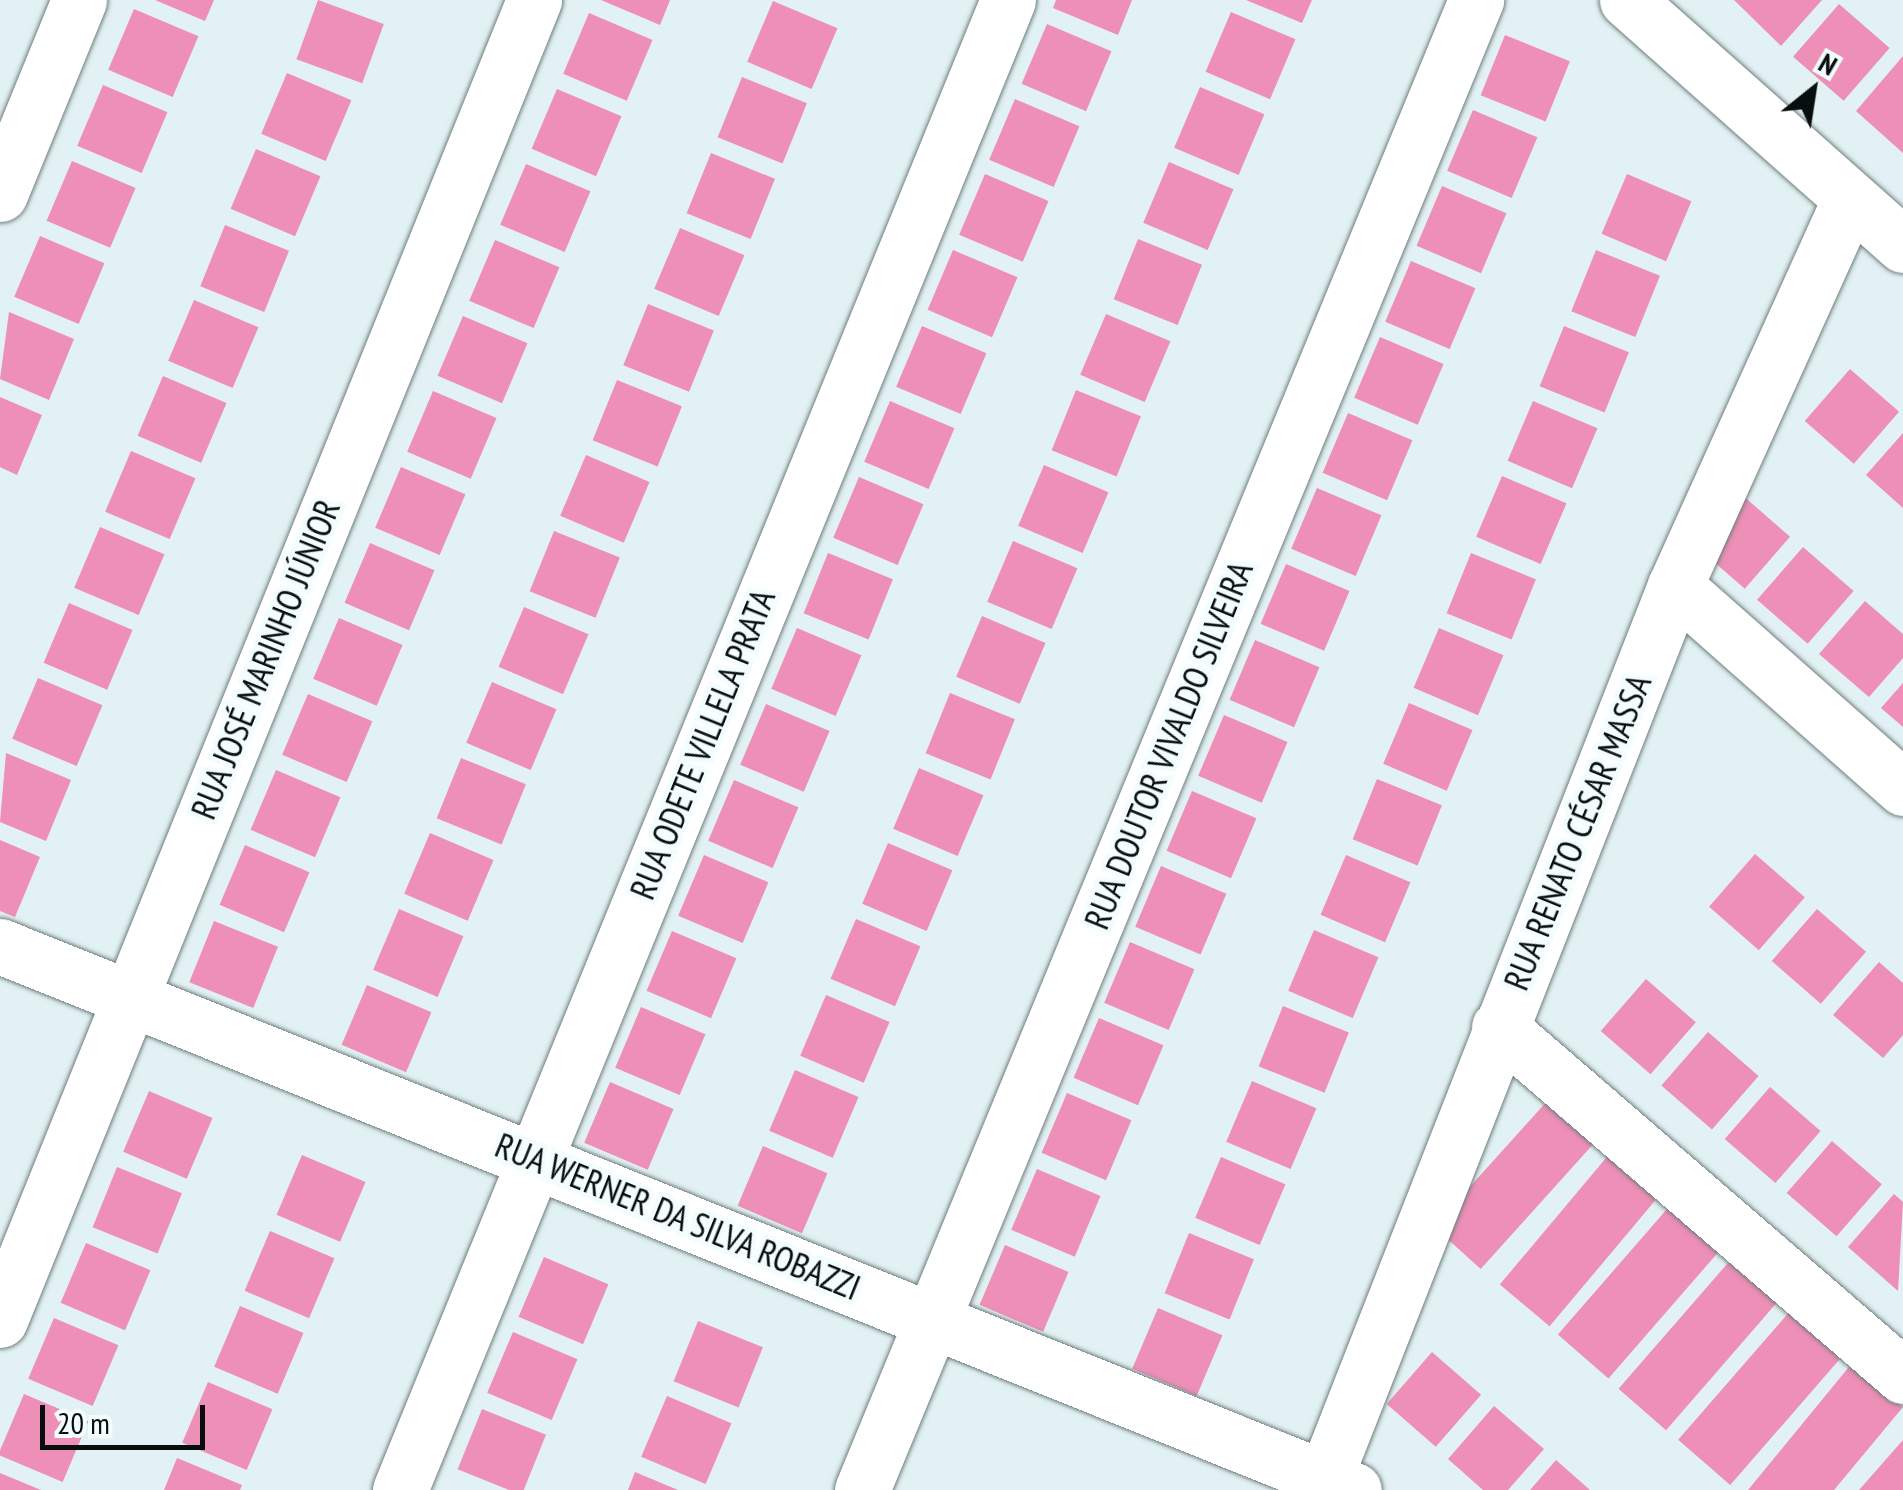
<!DOCTYPE html>
<meta charset="utf-8">
<style>
body{margin:0}
#map{position:relative;width:1903px;height:1490px;overflow:hidden;background:#e2f1f3;font-family:"PT Sans Narrow",sans-serif}
div>[style]{position:absolute}
[style*='--x']{left:calc(var(--x)*1px);top:calc(var(--y)*1px);width:calc(var(--w)*1px);rotate:calc(var(--a)*1deg)}
.building>*{inset:0;background:#ed8fb7;transform-origin:0 0}
.roads{filter:drop-shadow(0 0 2px #6f7d7f) drop-shadow(0 0 2px #6f7d7f)}
.minor>*{height:55px;margin:-27.5px;padding:0 27.5px;transform-origin:27.5px;border-radius:27.5px;background:#fff}
span{translate:-50% -50%;white-space:nowrap;text-align:center;line-height:1.15;-webkit-text-stroke:10px #f4fdfe;paint-order:stroke}
.street-label{font-size:35px;color:#080d0d}
.north{position:absolute;left:1763px;top:40px;width:100px;height:100px;-webkit-text-stroke:8px #f4fdfe;paint-order:stroke;rotate:30deg;font-size:28px;font-weight:700;line-height:40px;text-align:center;color:#080d0d}
.north::after{content:'';display:block;margin:auto;width:35px;height:45px;background:#080d0d;clip-path:polygon(50% 0,100% 100%,50% 72%,0 100%)}
.scale{position:absolute;left:40px;top:1405px;width:165px;height:45px;box-sizing:border-box;border:5px solid #080d0d;border-top:0;padding-left:12px;font-size:30px;line-height:35px;white-space:nowrap;color:#080d0d;-webkit-text-stroke:8px #f4fdfe;paint-order:stroke}
</style>
<div id="map">
<div class="building">
<div style="clip-path:polygon(155px 0,214px 0,205px 21px)"></div>
<div style="left:318px;top:0;width:70px;height:63px;rotate:20deg"></div>
<div style="clip-path:polygon(601px 0,670px 0,660px 25px)"></div>
<div style="clip-path:polygon(1056px 0,1132px 0,1118px 35px,1053px 8px)"></div>
<div style="clip-path:polygon(1246px 0,1312px 0,1302px 23px)"></div>
<div style="clip-path:polygon(1734px 0,1822px 0,1781px 46px)"></div>
<div style="left:773px;top:1px;width:70px;height:66px;rotate:23deg"></div>
<div style="left:1839px;top:4px;width:67px;height:70px;rotate:41deg"></div>
<div style="left:134px;top:9px;width:70px;height:66px;rotate:23deg"></div>
<div style="left:1231px;top:12px;width:70px;height:65px;rotate:23deg"></div>
<div style="left:589px;top:13px;width:69px;height:66px;rotate:23deg"></div>
<div style="left:1047px;top:24px;width:70px;height:65px;rotate:23deg"></div>
<div style="left:1505px;top:35px;width:70px;height:65px;rotate:22deg"></div>
<div style="clip-path:polygon(1903px 56px,1903px 153px,1856px 111px)"></div>
<div style="left:287px;top:73px;width:70px;height:66px;rotate:23deg"></div>
<div style="left:742px;top:77px;width:70px;height:65px;rotate:22deg"></div>
<div style="left:103px;top:85px;width:70px;height:66px;rotate:23deg"></div>
<div style="left:1200px;top:87px;width:70px;height:66px;rotate:23deg"></div>
<div style="left:557px;top:89px;width:70px;height:65px;rotate:23deg"></div>
<div style="left:1015px;top:99px;width:70px;height:66px;rotate:23deg"></div>
<div style="left:1473px;top:110px;width:70px;height:66px;rotate:23deg"></div>
<div style="left:256px;top:149px;width:70px;height:65px;rotate:23deg"></div>
<div style="left:711px;top:153px;width:69px;height:65px;rotate:22deg"></div>
<div style="left:72px;top:161px;width:69px;height:65px;rotate:23deg"></div>
<div style="left:1169px;top:162px;width:70px;height:66px;rotate:23deg"></div>
<div style="left:526px;top:164px;width:70px;height:66px;rotate:23deg"></div>
<div style="left:985px;top:174px;width:69px;height:66px;rotate:23deg"></div>
<div style="left:1627px;top:174px;width:70px;height:65px;rotate:23deg"></div>
<div style="left:1442px;top:186px;width:70px;height:65px;rotate:23deg"></div>
<div style="left:225px;top:225px;width:69px;height:66px;rotate:22deg"></div>
<div style="left:680px;top:228px;width:70px;height:66px;rotate:23deg"></div>
<div style="left:40px;top:236px;width:70px;height:66px;rotate:23deg"></div>
<div style="left:1138px;top:239px;width:69px;height:65px;rotate:22deg"></div>
<div style="left:495px;top:240px;width:70px;height:66px;rotate:23deg"></div>
<div style="left:953px;top:250px;width:70px;height:65px;rotate:23deg"></div>
<div style="left:1596px;top:250px;width:69px;height:66px;rotate:22deg"></div>
<div style="left:1411px;top:261px;width:70px;height:66px;rotate:23deg"></div>
<div style="left:194px;top:300px;width:70px;height:66px;rotate:23deg"></div>
<div style="left:648px;top:304px;width:71px;height:66px;rotate:22deg"></div>
<div style="clip-path:polygon(9px 312px,74px 339px,49px 400px,0 379px)"></div>
<div style="left:1106px;top:314px;width:70px;height:66px;rotate:23deg"></div>
<div style="left:463px;top:316px;width:70px;height:65px;rotate:23deg"></div>
<div style="left:922px;top:326px;width:70px;height:66px;rotate:23deg"></div>
<div style="left:1564px;top:326px;width:70px;height:65px;rotate:22deg"></div>
<div style="left:1380px;top:337px;width:69px;height:66px;rotate:23deg"></div>
<div style="left:1850px;top:369px;width:65px;height:69px;rotate:41deg"></div>
<div style="left:163px;top:376px;width:69px;height:65px;rotate:23deg"></div>
<div style="left:617px;top:380px;width:70px;height:65px;rotate:22deg"></div>
<div style="left:1076px;top:390px;width:70px;height:65px;rotate:22deg"></div>
<div style="left:433px;top:391px;width:69px;height:66px;rotate:23deg"></div>
<div style="clip-path:polygon(0 397px,42px 415px,17px 475px,0 467px)"></div>
<div style="left:890px;top:401px;width:70px;height:66px;rotate:23deg"></div>
<div style="left:1533px;top:401px;width:70px;height:65px;rotate:23deg"></div>
<div style="left:1348px;top:413px;width:70px;height:65px;rotate:23deg"></div>
<div style="clip-path:polygon(1903px 433px,1903px 508px,1866px 475px)"></div>
<div style="left:131px;top:451px;width:70px;height:66px;rotate:23deg"></div>
<div style="left:586px;top:455px;width:69px;height:66px;rotate:23deg"></div>
<div style="left:1044px;top:465px;width:70px;height:66px;rotate:23deg"></div>
<div style="left:401px;top:467px;width:70px;height:66px;rotate:23deg"></div>
<div style="left:1502px;top:476px;width:70px;height:66px;rotate:23deg"></div>
<div style="left:859px;top:477px;width:70px;height:66px;rotate:23deg"></div>
<div style="left:1317px;top:488px;width:70px;height:66px;rotate:23deg"></div>
<div style="left:1741px;top:494px;width:65px;height:69px;rotate:41deg"></div>
<div style="left:100px;top:527px;width:70px;height:66px;rotate:23deg"></div>
<div style="left:554px;top:531px;width:71px;height:65px;rotate:22deg"></div>
<div style="left:1013px;top:541px;width:70px;height:66px;rotate:23deg"></div>
<div style="left:370px;top:543px;width:70px;height:65px;rotate:23deg"></div>
<div style="left:1803px;top:547px;width:67px;height:70px;rotate:41deg"></div>
<div style="left:828px;top:553px;width:70px;height:65px;rotate:22deg"></div>
<div style="left:1471px;top:553px;width:70px;height:65px;rotate:22deg"></div>
<div style="left:1286px;top:564px;width:69px;height:65px;rotate:23deg"></div>
<div style="clip-path:polygon(1865px 601px,1903px 634px,1903px 658px,1869px 697px,1819px 654px)"></div>
<div style="left:69px;top:603px;width:69px;height:65px;rotate:23deg"></div>
<div style="left:524px;top:607px;width:70px;height:65px;rotate:23deg"></div>
<div style="left:982px;top:616px;width:69px;height:66px;rotate:23deg"></div>
<div style="left:339px;top:618px;width:69px;height:66px;rotate:23deg"></div>
<div style="left:797px;top:628px;width:70px;height:66px;rotate:23deg"></div>
<div style="left:1439px;top:628px;width:70px;height:65px;rotate:23deg"></div>
<div style="left:1255px;top:640px;width:70px;height:65px;rotate:23deg"></div>
<div style="left:38px;top:678px;width:70px;height:66px;rotate:23deg"></div>
<div style="left:492px;top:682px;width:70px;height:66px;rotate:23deg"></div>
<div style="clip-path:polygon(1903px 683px,1903px 727px,1881px 708px)"></div>
<div style="left:950px;top:693px;width:70px;height:65px;rotate:22deg"></div>
<div style="left:308px;top:694px;width:70px;height:66px;rotate:23deg"></div>
<div style="left:1409px;top:703px;width:69px;height:66px;rotate:23deg"></div>
<div style="left:766px;top:704px;width:69px;height:66px;rotate:23deg"></div>
<div style="left:1224px;top:715px;width:69px;height:66px;rotate:23deg"></div>
<div style="clip-path:polygon(6px 753px,71px 780px,46px 841px,0 822px)"></div>
<div style="left:461px;top:758px;width:70px;height:65px;rotate:22deg"></div>
<div style="left:919px;top:768px;width:70px;height:66px;rotate:23deg"></div>
<div style="left:276px;top:770px;width:70px;height:65px;rotate:23deg"></div>
<div style="left:1377px;top:779px;width:70px;height:65px;rotate:22deg"></div>
<div style="left:734px;top:780px;width:70px;height:66px;rotate:23deg"></div>
<div style="left:1192px;top:791px;width:70px;height:65px;rotate:23deg"></div>
<div style="left:430px;top:833px;width:69px;height:66px;rotate:23deg"></div>
<div style="clip-path:polygon(0 840px,40px 857px,15px 917px,0 911px)"></div>
<div style="left:888px;top:843px;width:70px;height:66px;rotate:23deg"></div>
<div style="left:245px;top:845px;width:70px;height:65px;rotate:23deg"></div>
<div style="left:1755px;top:854px;width:66px;height:70px;rotate:41deg"></div>
<div style="left:704px;top:855px;width:70px;height:66px;rotate:23deg"></div>
<div style="left:1346px;top:855px;width:70px;height:65px;rotate:23deg"></div>
<div style="left:1161px;top:866px;width:71px;height:66px;rotate:23deg"></div>
<div style="left:399px;top:909px;width:70px;height:66px;rotate:23deg"></div>
<div style="left:1817px;top:909px;width:65px;height:69px;rotate:41deg"></div>
<div style="left:856px;top:919px;width:70px;height:65px;rotate:23deg"></div>
<div style="left:214px;top:921px;width:69px;height:66px;rotate:22deg"></div>
<div style="left:1314px;top:930px;width:70px;height:66px;rotate:23deg"></div>
<div style="left:672px;top:931px;width:70px;height:65px;rotate:23deg"></div>
<div style="left:1130px;top:942px;width:70px;height:66px;rotate:23deg"></div>
<div style="clip-path:polygon(1879px 962px,1903px 983px,1903px 1035px,1883px 1058px,1833px 1015px)"></div>
<div style="left:1646px;top:979px;width:66px;height:69px;rotate:41deg"></div>
<div style="left:367px;top:985px;width:70px;height:65px;rotate:23deg"></div>
<div style="left:826px;top:995px;width:69px;height:66px;rotate:23deg"></div>
<div style="left:1283px;top:1006px;width:71px;height:65px;rotate:22deg"></div>
<div style="left:641px;top:1007px;width:70px;height:66px;rotate:23deg"></div>
<div style="left:1099px;top:1018px;width:70px;height:65px;rotate:23deg"></div>
<div style="left:1708px;top:1032px;width:67px;height:71px;rotate:41deg"></div>
<div style="left:795px;top:1070px;width:69px;height:66px;rotate:23deg"></div>
<div style="left:1252px;top:1081px;width:70px;height:66px;rotate:23deg"></div>
<div style="left:610px;top:1082px;width:69px;height:66px;rotate:23deg"></div>
<div style="left:1770px;top:1087px;width:67px;height:69px;rotate:41deg"></div>
<div style="left:149px;top:1091px;width:69px;height:66px;rotate:23deg"></div>
<div style="left:1067px;top:1093px;width:70px;height:65px;rotate:23deg"></div>
<div style="left:1549px;top:1099px;width:63px;height:172px;rotate:42deg"></div>
<div style="left:1832px;top:1141px;width:66px;height:69px;rotate:41deg"></div>
<div style="left:763px;top:1146px;width:70px;height:65px;rotate:23deg"></div>
<div style="left:1611px;top:1152px;width:65px;height:173px;rotate:40deg"></div>
<div style="left:302px;top:1155px;width:69px;height:65px;rotate:23deg"></div>
<div style="left:1221px;top:1157px;width:70px;height:66px;rotate:23deg"></div>
<div style="left:117px;top:1167px;width:70px;height:65px;rotate:22deg"></div>
<div style="left:1037px;top:1169px;width:69px;height:66px;rotate:23deg"></div>
<div style="clip-path:polygon(1894px 1194px,1903px 1202px,1898px 1291px,1848px 1247px)"></div>
<div style="left:1674px;top:1201px;width:67px;height:177px;rotate:41deg"></div>
<div style="left:270px;top:1231px;width:70px;height:65px;rotate:23deg"></div>
<div style="left:1189px;top:1233px;width:70px;height:65px;rotate:22deg"></div>
<div style="left:86px;top:1243px;width:70px;height:65px;rotate:23deg"></div>
<div style="left:1005px;top:1245px;width:69px;height:65px;rotate:23deg"></div>
<div style="left:1734px;top:1256px;width:63px;height:176px;rotate:41deg"></div>
<div style="left:544px;top:1257px;width:70px;height:65px;rotate:23deg"></div>
<div style="left:240px;top:1306px;width:69px;height:66px;rotate:23deg"></div>
<div style="left:1158px;top:1308px;width:70px;height:66px;rotate:23deg"></div>
<div style="left:1791px;top:1310px;width:69px;height:172px;rotate:41deg"></div>
<div style="left:54px;top:1318px;width:70px;height:66px;rotate:23deg"></div>
<div style="left:698px;top:1321px;width:70px;height:65px;rotate:22deg"></div>
<div style="left:513px;top:1332px;width:70px;height:66px;rotate:23deg"></div>
<div style="left:1432px;top:1352px;width:65px;height:69px;rotate:41deg"></div>
<div style="clip-path:polygon(1853px 1362px,1903px 1407px,1834px 1490px,1748px 1490px)"></div>
<div style="left:208px;top:1382px;width:70px;height:66px;rotate:23deg"></div>
<div style="left:24px;top:1394px;width:70px;height:66px;rotate:23deg"></div>
<div style="left:667px;top:1396px;width:70px;height:66px;rotate:23deg"></div>
<div style="clip-path:polygon(1494px 1406px,1544px 1449px,1508px 1490px,1483px 1490px,1448px 1459px)"></div>
<div style="left:482px;top:1409px;width:69px;height:65px;rotate:22deg"></div>
<div style="clip-path:polygon(1903px 1440px,1903px 1490px,1859px 1490px)"></div>
<div style="clip-path:polygon(177px 1458px,242px 1485px,240px 1490px,164px 1490px)"></div>
<div style="clip-path:polygon(1556px 1460px,1590px 1490px,1530px 1490px)"></div>
<div style="clip-path:polygon(635px 1472px,678px 1490px,628px 1490px)"></div>
<div style="clip-path:polygon(0 1473px,41px 1490px,0 1490px)"></div>
</div>
<div class="roads">
<div class="minor">
<div style="--x:1627;--y:0;--w:369;--a:41.6"></div>
<div style="--x:0;--y:194;--w:209;--a:-67.8"></div>
<div style="--x:1675;--y:586;--w:305;--a:41.5"></div>
<div style="--x:0;--y:946;--w:1459;--a:21.89"></div>
<div style="--x:1499;--y:1027;--w:534;--a:40.82"></div>
<div style="--x:0;--y:1320;--w:1424;--a:-67.97"></div>
<div style="--x:1326;--y:1475;--w:955;--a:-68.57"></div>
<div style="--x:1675;--y:586;--w:425;--a:-65.7"></div>
<div style="--x:400;--y:1490;--w:1609;--a:-67.8"></div>
<div style="--x:862;--y:1490;--w:1612;--a:-67.6"></div>
</div>
</div>
<div class="street-label">
<span style="left:265px;top:659px;rotate:-68deg">RUA JOSÉ MARINHO JÚNIOR</span>
<span style="left:702px;top:744px;rotate:-68deg">RUA ODETE VILLELA PRATA</span>
<span style="left:1168px;top:745px;rotate:-68deg">RUA DOUTOR VIVALDO SILVEIRA</span>
<span style="left:1577px;top:832px;rotate:-68deg">RUA RENATO CÉSAR MASSA</span>
<span style="left:678px;top:1216px;rotate:22deg">RUA WERNER DA SILVA ROBAZZI</span>
</div>
<div class="north">N</div>
<div class="scale">20 m</div>
</div>
